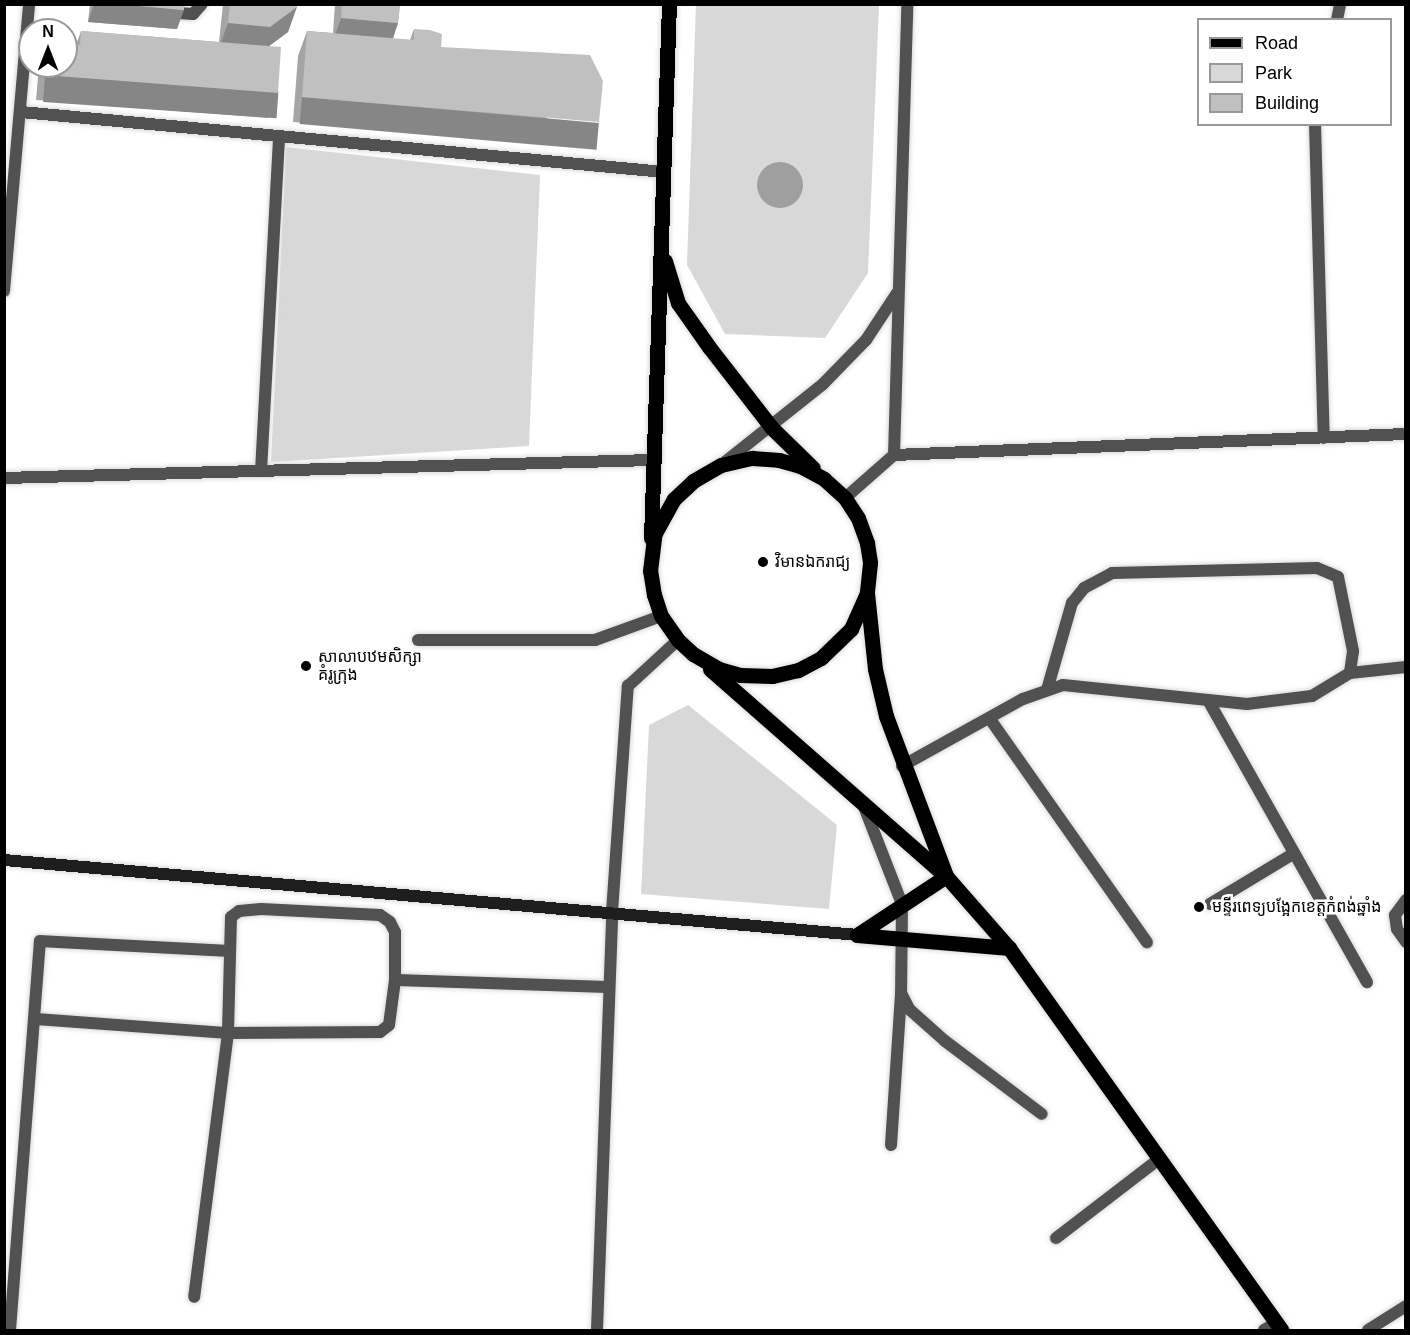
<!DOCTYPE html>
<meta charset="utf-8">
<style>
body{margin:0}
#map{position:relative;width:1410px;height:1335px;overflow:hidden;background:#fff;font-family:Arial,"Noto Sans Khmer",sans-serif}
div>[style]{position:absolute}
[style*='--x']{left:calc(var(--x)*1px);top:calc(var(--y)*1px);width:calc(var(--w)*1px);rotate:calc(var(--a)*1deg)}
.green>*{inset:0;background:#d8d8d8}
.water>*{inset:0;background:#9f9f9f}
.round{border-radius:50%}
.roads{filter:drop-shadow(0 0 2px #dbdbdb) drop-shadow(0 0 2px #dbdbdb)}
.service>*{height:12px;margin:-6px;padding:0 6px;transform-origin:6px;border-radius:6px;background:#515151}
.minor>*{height:12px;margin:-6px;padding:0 6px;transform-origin:6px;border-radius:6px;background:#515151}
.tertiary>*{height:12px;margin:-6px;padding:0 6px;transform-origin:6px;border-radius:6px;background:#515151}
.secondary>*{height:12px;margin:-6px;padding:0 6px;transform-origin:6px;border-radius:6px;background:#1e1e1e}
.primary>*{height:15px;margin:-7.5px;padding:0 7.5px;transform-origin:7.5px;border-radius:7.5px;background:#000}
.wall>*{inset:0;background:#a5a5a5}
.shaded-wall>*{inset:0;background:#868686;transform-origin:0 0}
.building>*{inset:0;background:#c0c0c0}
.dots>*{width:16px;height:16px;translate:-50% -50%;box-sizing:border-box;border:3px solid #fff;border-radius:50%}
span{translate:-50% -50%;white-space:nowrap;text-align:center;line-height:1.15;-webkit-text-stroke:5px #fff;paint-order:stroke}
.poi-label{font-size:16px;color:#000}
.left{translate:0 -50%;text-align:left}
.frame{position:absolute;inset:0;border:6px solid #000;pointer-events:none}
.legend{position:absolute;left:1197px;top:18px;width:195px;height:108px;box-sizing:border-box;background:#fff;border:2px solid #999;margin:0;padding:8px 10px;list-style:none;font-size:18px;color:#000}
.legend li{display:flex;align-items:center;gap:12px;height:30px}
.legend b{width:30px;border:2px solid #999}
.north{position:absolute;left:18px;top:18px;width:60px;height:60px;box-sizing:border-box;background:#fff;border:2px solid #999;border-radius:50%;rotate:0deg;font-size:16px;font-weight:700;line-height:24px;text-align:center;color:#000}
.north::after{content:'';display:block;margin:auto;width:21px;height:27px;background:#000;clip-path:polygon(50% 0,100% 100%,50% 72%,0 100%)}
</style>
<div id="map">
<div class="green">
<div style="clip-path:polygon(696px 5px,879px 5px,868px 273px,825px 338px,725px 334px,687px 265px)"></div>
<div style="clip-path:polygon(286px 147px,540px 175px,529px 446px,271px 462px)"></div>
<div style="clip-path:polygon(688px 705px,837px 825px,829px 909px,641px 894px,649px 725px)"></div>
</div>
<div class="water">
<div class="round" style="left:757px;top:162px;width:46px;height:46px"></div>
</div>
<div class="roads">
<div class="service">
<div style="--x:178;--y:13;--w:15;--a:4"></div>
<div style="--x:193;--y:14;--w:13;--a:-48"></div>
<div style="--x:418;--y:640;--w:177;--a:0"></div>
<div style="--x:595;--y:640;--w:70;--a:-20"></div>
<div style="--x:1047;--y:690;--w:91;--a:-74"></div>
<div style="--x:1072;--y:603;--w:19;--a:-51"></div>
<div style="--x:1084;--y:588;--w:32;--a:-28"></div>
<div style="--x:1112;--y:573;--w:205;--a:-1.4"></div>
<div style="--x:1317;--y:568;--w:13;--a:23"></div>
<div style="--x:1329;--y:573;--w:10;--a:24"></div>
<div style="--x:1338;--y:577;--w:76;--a:78.5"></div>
<div style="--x:1353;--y:651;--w:22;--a:98"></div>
<div style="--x:1208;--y:700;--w:324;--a:60.6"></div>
<div style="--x:990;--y:719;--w:273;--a:54.9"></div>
<div style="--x:902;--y:766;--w:138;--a:-29"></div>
<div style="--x:1023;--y:699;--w:42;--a:-19.3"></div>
<div style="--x:1063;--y:685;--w:185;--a:5.9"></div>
<div style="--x:1247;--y:704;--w:65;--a:-7"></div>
<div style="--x:1312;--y:696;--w:44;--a:-31.2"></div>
<div style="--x:1350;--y:673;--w:56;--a:-6.1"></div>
<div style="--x:863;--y:804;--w:107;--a:68.7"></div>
<div style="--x:902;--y:904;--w:89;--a:90.6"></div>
<div style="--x:901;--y:993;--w:18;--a:63"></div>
<div style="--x:909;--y:1009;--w:48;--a:41.6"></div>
<div style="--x:945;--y:1041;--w:121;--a:37"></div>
<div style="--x:1210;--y:904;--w:97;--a:-31.1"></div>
<div style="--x:395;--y:980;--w:214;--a:1.9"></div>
<div style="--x:36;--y:1019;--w:193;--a:4.2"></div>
<div style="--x:228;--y:1033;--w:152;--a:-0.4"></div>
<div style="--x:380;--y:1032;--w:11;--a:-38"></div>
<div style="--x:389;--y:1025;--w:45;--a:-82.4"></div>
<div style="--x:395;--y:980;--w:48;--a:-90"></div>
<div style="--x:395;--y:932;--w:11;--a:-117"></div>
<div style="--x:390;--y:922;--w:12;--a:-145"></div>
<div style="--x:380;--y:915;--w:119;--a:-177.1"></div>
<div style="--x:261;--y:909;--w:22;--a:175"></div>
<div style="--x:239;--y:911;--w:10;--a:143"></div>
<div style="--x:231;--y:917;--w:116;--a:91.5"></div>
<div style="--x:228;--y:1033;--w:266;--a:97.3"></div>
<div style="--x:891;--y:1145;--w:151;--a:-86.2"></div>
<div style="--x:10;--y:1330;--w:390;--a:-85.6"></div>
<div style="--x:40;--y:941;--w:189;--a:3"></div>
</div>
<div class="minor">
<div style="--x:1337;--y:20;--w:16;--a:-79"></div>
<div style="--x:21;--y:112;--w:646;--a:5.33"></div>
<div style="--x:1315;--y:124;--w:314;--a:88.4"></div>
<div style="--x:4;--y:291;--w:288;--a:-85"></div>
<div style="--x:894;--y:455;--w:512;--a:-2.35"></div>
<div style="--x:261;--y:471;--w:335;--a:-86.9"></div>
<div style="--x:4;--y:478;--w:648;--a:-1.59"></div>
<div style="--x:1406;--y:900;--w:19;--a:126"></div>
<div style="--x:1395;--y:915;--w:14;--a:82"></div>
<div style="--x:1397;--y:929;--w:16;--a:55"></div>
<div style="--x:1056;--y:1238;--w:130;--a:-37.5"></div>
<div style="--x:1264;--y:1330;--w:14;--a:-30"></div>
<div style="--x:1368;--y:1330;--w:45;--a:-32.3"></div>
</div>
<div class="tertiary">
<div style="--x:725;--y:462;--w:125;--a:-38.5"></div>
<div style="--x:823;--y:384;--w:62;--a:-45.7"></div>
<div style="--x:866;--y:340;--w:56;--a:-56.6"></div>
<div style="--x:845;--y:498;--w:65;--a:-41.3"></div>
<div style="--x:894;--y:455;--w:451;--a:-88.3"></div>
<div style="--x:597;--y:1330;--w:418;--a:-87.9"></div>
<div style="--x:612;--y:912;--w:227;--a:-86"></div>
<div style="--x:628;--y:686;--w:68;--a:-42.6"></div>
</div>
<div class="secondary">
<div style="--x:4;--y:860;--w:856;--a:5.02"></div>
</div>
<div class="primary">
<div style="--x:665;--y:261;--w:44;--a:72.8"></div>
<div style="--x:678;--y:303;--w:54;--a:54.8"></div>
<div style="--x:709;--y:347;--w:103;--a:52.1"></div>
<div style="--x:772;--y:428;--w:57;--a:44.3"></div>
<div style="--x:651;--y:538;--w:534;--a:-88.07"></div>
<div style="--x:867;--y:593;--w:39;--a:114"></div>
<div style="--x:851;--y:629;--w:42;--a:136"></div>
<div style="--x:821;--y:658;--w:26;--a:152"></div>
<div style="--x:798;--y:670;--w:27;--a:167"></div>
<div style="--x:772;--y:676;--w:32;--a:-178"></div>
<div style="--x:740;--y:675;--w:22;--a:-164"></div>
<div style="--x:719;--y:669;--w:30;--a:-150"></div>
<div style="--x:693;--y:654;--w:21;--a:-137"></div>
<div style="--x:678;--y:640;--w:29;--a:-125"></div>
<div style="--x:661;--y:616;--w:22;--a:-108"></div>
<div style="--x:654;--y:595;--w:24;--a:-99"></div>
<div style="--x:650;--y:571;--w:38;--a:-83"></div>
<div style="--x:655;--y:533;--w:39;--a:-61"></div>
<div style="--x:674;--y:499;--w:26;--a:-43"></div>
<div style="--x:693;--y:481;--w:32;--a:-30"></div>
<div style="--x:721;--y:465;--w:32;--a:-13"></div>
<div style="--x:752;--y:458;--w:27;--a:4"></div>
<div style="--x:779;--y:460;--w:22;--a:16"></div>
<div style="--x:800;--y:466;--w:27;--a:28"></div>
<div style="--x:824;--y:479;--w:28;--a:42"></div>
<div style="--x:845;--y:498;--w:24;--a:57"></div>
<div style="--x:858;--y:518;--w:27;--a:70"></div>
<div style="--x:867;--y:543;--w:20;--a:81"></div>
<div style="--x:870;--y:563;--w:30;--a:96"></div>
<div style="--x:867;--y:593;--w:76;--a:84"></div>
<div style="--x:875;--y:669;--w:48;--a:76.8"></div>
<div style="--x:886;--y:716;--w:171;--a:69.4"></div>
<div style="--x:710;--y:669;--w:314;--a:41.3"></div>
<div style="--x:946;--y:876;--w:96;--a:48.8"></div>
<div style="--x:1009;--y:948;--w:469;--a:54.5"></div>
<div style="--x:857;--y:935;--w:153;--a:4.9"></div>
<div style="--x:857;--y:935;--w:107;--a:-33.5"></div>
</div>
</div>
<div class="wall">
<div style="clip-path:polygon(90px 4px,184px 4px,177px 29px,88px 22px)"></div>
<div style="clip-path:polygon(223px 4px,297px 4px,288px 32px,269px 46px,268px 118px,36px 100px,39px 66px,66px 66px,76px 45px,81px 31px,219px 42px)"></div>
<div style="clip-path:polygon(335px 4px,400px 4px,398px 23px,393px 39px,410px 40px,414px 29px,590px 147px,293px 122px,298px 56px,307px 31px,333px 33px)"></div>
</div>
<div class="shaded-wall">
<div style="clip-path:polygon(94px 4px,117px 4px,184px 10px,177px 29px,88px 22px)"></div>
<div style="clip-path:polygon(297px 7px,288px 32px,261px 52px,219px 48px,228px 23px)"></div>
<div style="clip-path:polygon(341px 18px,398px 23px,389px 48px,332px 43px)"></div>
<div style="left:45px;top:75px;width:234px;height:27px;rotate:4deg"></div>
<div style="left:302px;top:97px;width:298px;height:27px;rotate:5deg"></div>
</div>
<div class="building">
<div style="clip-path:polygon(117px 4px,184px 4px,184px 10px)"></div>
<div style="clip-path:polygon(230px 4px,297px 4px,297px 7px,270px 27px,228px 23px)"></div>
<div style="clip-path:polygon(342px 4px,400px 4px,398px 23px,341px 18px)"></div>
<div style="clip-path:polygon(414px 29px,430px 30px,442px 34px,441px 47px,590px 55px,603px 81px,599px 122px,302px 97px,307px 31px,414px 40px)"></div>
<div style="clip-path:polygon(81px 31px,281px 47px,278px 93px,45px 75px,46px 66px,66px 66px,66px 44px,80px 45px)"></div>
</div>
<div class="dots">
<div style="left:763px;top:562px;background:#000"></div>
<div style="left:306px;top:666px;background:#000"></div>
<div style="left:1199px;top:907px;background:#000"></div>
</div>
<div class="poi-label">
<span class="left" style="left:775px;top:562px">វិមានឯករាជ្យ</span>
<span class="left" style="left:318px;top:666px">សាលាបឋមសិក្សា<br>គំរូក្រុង</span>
<span class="left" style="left:1212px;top:907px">មន្ទីរពេទ្យបង្អែកខេត្តកំពង់ឆ្នាំង</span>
</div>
<div class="frame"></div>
<ul class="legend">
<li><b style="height:8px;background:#000"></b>Road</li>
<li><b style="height:16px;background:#d8d8d8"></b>Park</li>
<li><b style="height:16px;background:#c0c0c0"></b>Building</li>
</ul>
<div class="north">N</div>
</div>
